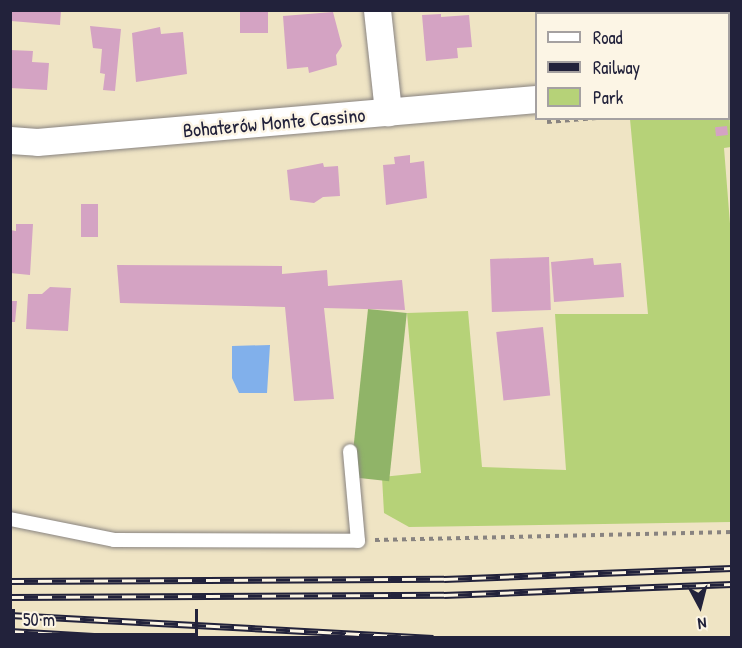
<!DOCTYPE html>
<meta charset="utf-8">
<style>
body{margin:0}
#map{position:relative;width:742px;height:648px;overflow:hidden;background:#efe4c4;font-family:"Patrick Hand",sans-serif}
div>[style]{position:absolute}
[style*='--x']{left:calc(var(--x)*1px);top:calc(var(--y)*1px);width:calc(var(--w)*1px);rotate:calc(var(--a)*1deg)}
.green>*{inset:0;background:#b6d278}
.forest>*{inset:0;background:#90b468;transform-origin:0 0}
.water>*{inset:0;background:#81b0eb}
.building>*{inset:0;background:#d4a3c3;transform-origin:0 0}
.path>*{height:4px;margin-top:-2px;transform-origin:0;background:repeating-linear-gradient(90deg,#888380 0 4.5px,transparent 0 9px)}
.roads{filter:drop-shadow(0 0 2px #888380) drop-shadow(0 0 2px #888380)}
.lane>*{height:14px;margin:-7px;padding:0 7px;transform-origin:7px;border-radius:7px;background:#fff}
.street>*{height:27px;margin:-13.5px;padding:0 13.5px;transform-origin:13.5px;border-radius:13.5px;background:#fff}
.rail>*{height:7px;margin-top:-3.5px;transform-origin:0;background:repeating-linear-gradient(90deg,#fcf5e5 0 14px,#22223b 0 28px);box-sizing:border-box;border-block:2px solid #22223b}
span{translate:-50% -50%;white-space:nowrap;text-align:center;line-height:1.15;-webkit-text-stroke:5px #fcf5e5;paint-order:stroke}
.street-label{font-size:20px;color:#22223b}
.frame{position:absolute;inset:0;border:12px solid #22223b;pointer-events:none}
.legend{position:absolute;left:535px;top:12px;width:195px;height:108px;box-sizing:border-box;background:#fcf5e5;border:2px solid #a5a1a1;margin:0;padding:8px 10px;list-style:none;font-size:18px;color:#22223b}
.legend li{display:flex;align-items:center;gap:12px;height:30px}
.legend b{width:30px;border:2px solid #a5a1a1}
.north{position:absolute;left:670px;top:576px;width:60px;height:60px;-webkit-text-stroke:4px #fcf5e5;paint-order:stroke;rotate:173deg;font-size:16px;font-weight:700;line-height:24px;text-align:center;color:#22223b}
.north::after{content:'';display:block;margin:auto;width:21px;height:27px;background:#22223b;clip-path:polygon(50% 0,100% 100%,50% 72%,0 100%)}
.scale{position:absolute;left:12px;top:609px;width:186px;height:27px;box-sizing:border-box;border:3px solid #22223b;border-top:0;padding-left:8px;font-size:18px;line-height:21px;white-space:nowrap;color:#22223b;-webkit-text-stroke:4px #fcf5e5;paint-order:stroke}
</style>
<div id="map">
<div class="green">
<div style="clip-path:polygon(729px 106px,731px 147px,724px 148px,732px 249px,731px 522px,409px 527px,384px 513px,382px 477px,421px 473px,407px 313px,468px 311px,482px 467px,566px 470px,555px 314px,648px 314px,630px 119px,728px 118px)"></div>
</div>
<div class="forest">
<div style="left:368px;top:309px;width:39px;height:169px;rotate:6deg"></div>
</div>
<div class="water">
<div style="clip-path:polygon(270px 345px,267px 393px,239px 393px,232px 378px,232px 346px)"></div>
</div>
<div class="building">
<div style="clip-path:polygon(10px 10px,61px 10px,60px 25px,11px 21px)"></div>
<div style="left:240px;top:10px;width:28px;height:23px"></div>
<div style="left:581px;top:10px;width:19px;height:4px"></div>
<div style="left:632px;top:10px;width:56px;height:4px"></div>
<div style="clip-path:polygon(333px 12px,342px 46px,336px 55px,337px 65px,309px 73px,308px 67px,287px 69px,283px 16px)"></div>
<div style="clip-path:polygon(441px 14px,441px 17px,469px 15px,472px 47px,457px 48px,458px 58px,426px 61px,422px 15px)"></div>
<div style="clip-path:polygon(90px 26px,121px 29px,115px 91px,103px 90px,105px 74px,100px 73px,102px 49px,93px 48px)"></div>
<div style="clip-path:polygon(160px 27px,161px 34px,183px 32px,187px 74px,136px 82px,132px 33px)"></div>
<div style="clip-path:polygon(10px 50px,33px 51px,32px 62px,49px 63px,47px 90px,10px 88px)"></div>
<div style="left:727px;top:126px;width:9px;height:12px;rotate:84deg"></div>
<div style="clip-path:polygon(410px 155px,410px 163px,424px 161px,427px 198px,386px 205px,383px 165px,395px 164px,394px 157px)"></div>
<div style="clip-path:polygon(323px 163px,324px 167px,338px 166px,340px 196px,323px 197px,314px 203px,290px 200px,287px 170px)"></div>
<div style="left:81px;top:204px;width:17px;height:33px"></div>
<div style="clip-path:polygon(16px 224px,33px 224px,30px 275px,10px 273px,10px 230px,16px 231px)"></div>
<div style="left:549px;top:257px;width:53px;height:59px;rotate:88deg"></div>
<div style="clip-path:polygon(593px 258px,594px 265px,621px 263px,624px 297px,554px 302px,551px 262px)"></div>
<div style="clip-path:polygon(117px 265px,282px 266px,282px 274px,327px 270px,328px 286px,402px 280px,405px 310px,324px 308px,334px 399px,294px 401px,285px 307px,120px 303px)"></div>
<div style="clip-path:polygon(50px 287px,71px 288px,68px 331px,26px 329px,28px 294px,42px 294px)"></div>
<div style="clip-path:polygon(10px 301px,17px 301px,15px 322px,10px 322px)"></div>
<div style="left:543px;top:327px;width:69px;height:47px;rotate:84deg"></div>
</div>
<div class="path">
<div style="--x:547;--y:122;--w:50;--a:-4.6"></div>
<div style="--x:375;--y:540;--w:357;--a:-1.3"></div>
</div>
<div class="roads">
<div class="lane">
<div style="--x:10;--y:519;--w:106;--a:11.4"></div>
<div style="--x:114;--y:540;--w:244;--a:0.2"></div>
<div style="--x:358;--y:541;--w:90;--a:-95.1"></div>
</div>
<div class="street">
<div style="--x:377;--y:10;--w:103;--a:83.8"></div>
<div style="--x:731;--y:10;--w:11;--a:85"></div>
<div style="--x:728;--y:81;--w:4;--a:0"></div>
<div style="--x:10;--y:140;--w:27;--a:4"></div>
<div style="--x:37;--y:142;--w:501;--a:-4.93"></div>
</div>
</div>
<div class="rail">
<div style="--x:10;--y:581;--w:434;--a:-0.3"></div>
<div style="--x:444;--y:579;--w:288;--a:-2.2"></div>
<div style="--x:10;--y:597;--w:434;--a:-0.3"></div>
<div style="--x:444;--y:595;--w:288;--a:-2.2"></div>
<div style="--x:10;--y:615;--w:424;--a:3.1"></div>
<div style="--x:10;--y:631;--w:118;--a:3.4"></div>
</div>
<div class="street-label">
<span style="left:274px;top:122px;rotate:-5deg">Bohaterów Monte Cassino</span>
</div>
<div class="frame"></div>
<ul class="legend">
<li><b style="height:8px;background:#fff"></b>Road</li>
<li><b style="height:8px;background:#22223b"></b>Railway</li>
<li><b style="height:16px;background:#b6d278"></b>Park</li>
</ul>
<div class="north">N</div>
<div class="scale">50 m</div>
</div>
